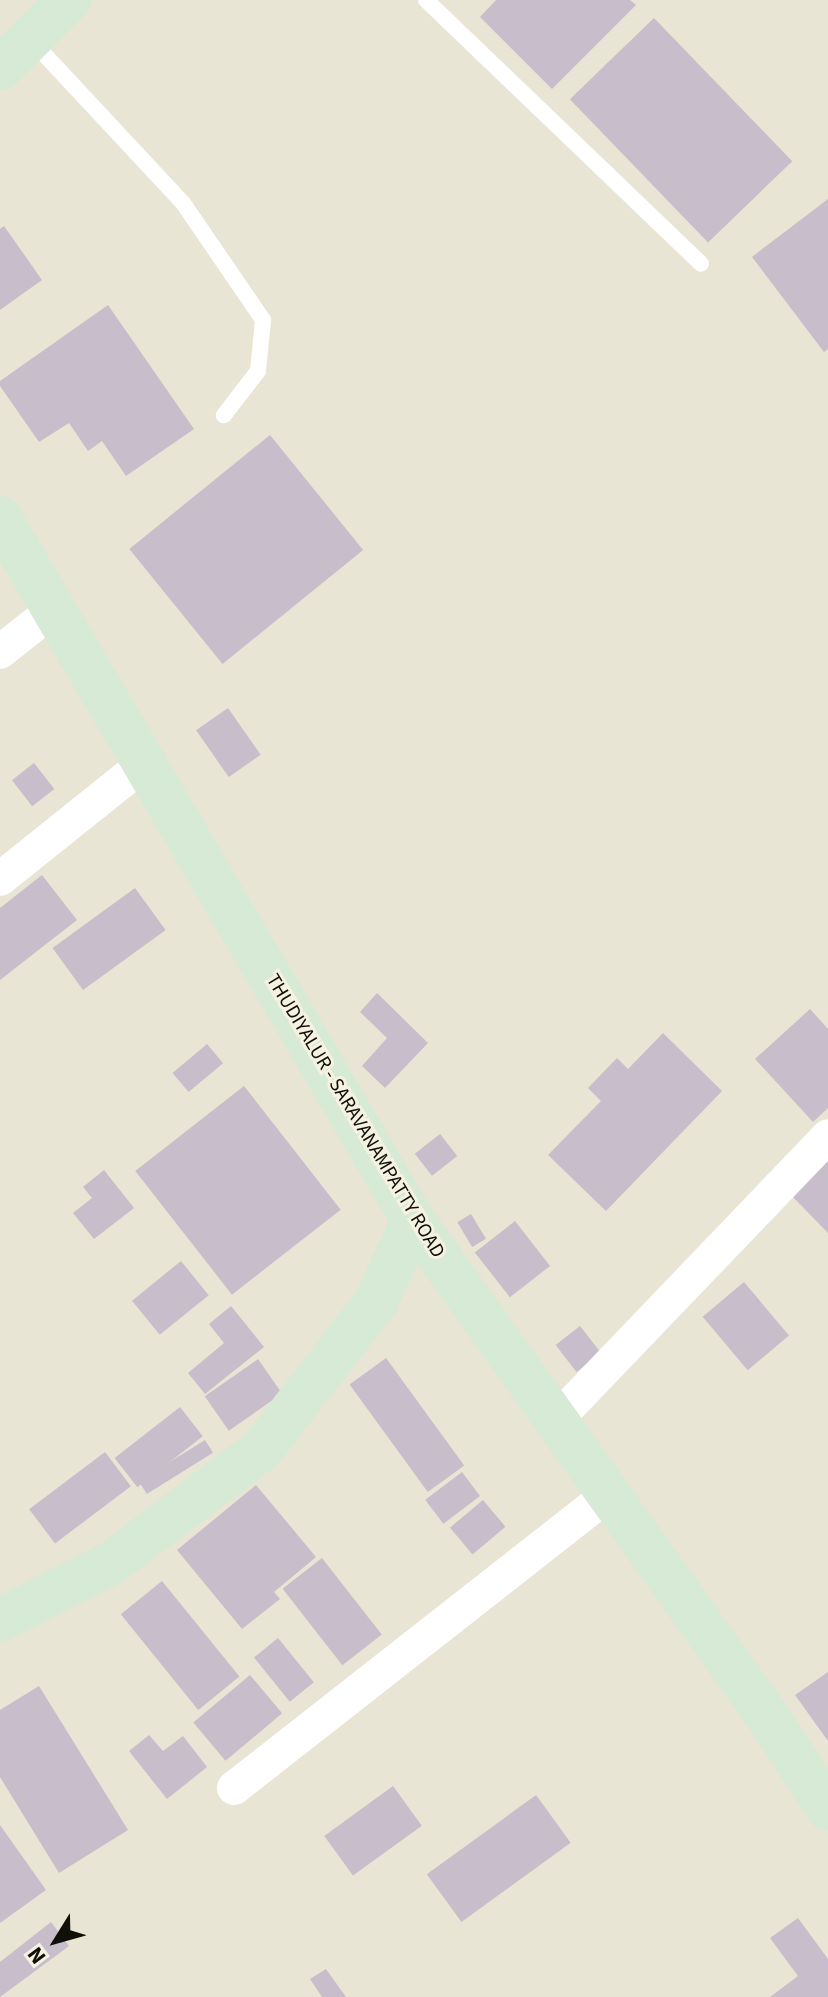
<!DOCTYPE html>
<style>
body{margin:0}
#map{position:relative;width:828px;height:1997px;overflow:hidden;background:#e8e5d4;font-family:"Source Sans 3",sans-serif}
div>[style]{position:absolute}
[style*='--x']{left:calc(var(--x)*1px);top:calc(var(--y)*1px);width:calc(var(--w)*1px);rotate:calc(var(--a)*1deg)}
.building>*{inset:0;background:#c8bdcb;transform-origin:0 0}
.service>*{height:16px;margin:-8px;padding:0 8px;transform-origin:8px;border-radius:8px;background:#fff}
.minor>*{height:34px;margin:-17px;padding:0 17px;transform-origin:17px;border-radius:17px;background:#fff}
.secondary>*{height:44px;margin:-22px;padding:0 22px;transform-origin:22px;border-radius:22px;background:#d7ead5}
span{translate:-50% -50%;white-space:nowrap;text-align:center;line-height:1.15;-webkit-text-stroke:6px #f6f2e1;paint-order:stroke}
.street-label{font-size:20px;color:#110f0a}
.north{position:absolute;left:16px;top:1901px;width:80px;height:80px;-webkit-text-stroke:6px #f6f2e1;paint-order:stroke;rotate:233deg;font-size:22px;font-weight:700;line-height:32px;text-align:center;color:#110f0a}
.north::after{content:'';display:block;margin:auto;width:28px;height:36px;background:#110f0a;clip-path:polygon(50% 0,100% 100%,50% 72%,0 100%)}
</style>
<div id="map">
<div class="building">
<div style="clip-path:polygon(496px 0,630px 0,636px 5px,552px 89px,480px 17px)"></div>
<div style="left:654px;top:18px;width:199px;height:117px;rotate:46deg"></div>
<div style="clip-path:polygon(828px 199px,828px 349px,824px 352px,752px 257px)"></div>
<div style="clip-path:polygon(4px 226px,42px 280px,0 310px,0 229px)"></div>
<div style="clip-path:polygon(108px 305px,194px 429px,126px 476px,102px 441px,88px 451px,69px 423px,39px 442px,0 386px,0 381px)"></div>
<div style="left:270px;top:435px;width:148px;height:181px;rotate:51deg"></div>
<div style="left:228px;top:708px;width:57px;height:39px;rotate:55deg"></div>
<div style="left:34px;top:763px;width:33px;height:28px;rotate:52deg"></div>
<div style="clip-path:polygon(42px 875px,77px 920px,0 980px,0 908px)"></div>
<div style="left:135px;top:888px;width:52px;height:102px;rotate:54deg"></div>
<div style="clip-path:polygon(377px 993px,428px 1043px,385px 1088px,362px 1066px,387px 1038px,360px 1012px)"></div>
<div style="clip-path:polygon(810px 1009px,828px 1029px,828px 1108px,813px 1122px,755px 1059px)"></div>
<div style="clip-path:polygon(663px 1033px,722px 1091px,606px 1211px,548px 1155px,601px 1101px,588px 1088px,617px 1058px,628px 1069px)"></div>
<div style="left:207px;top:1044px;width:25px;height:45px;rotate:50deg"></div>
<div style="left:244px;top:1086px;width:157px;height:138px;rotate:52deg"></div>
<div style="left:440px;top:1134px;width:28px;height:32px;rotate:52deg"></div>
<div style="clip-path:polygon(828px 1159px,828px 1233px,791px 1195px)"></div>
<div style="clip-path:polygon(104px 1170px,134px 1208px,94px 1239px,73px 1213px,92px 1198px,83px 1187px)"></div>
<div style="left:471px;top:1214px;width:29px;height:16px;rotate:59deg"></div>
<div style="left:515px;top:1221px;width:57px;height:51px;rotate:52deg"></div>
<div style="left:181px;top:1261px;width:44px;height:63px;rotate:51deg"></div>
<div style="left:744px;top:1282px;width:70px;height:54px;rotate:50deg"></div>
<div style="clip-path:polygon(231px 1306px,264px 1347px,205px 1394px,188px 1373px,224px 1343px,209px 1324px)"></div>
<div style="left:580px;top:1326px;width:34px;height:31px;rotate:52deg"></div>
<div style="left:386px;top:1358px;width:133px;height:45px;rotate:54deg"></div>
<div style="left:258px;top:1359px;width:42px;height:65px;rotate:55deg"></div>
<div style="left:180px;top:1407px;width:37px;height:83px;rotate:52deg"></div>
<div style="left:205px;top:1440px;width:15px;height:78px;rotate:58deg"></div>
<div style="left:105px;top:1452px;width:43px;height:95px;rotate:53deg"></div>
<div style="left:462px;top:1472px;width:30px;height:46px;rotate:53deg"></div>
<div style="clip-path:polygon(256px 1485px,316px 1557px,274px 1592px,280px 1599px,242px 1629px,177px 1550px)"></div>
<div style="left:483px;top:1500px;width:35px;height:43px;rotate:50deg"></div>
<div style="left:322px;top:1558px;width:97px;height:50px;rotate:52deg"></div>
<div style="left:162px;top:1581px;width:123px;height:53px;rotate:51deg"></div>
<div style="left:278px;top:1638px;width:57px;height:31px;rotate:51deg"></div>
<div style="clip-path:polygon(828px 1672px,828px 1741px,795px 1695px)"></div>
<div style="left:250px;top:1675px;width:50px;height:74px;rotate:50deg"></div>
<div style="clip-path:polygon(39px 1686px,128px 1830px,59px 1873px,0 1777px,0 1710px)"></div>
<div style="clip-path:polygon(149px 1735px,163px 1751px,183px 1736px,207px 1767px,167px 1799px,129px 1751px)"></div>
<div style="left:393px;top:1786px;width:49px;height:85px;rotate:54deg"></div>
<div style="left:536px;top:1795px;width:59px;height:135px;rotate:54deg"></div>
<div style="clip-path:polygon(0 1825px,46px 1890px,0 1923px)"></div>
<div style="clip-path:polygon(798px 1918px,828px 1959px,828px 1997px,770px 1997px,798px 1976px,770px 1938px)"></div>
<div style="clip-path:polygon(51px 1922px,69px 1946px,0 1997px,0 1962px)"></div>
<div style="clip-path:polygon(326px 1969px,346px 1997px,322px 1997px,310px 1979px)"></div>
</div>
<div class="service">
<div style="--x:426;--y:0;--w:381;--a:43.8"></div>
<div style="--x:31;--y:40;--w:223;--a:47"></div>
<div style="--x:183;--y:203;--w:142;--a:55.6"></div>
<div style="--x:263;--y:320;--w:51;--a:95.6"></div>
<div style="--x:258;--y:371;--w:56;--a:127.7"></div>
</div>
<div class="minor">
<div style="--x:0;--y:652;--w:69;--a:-38.5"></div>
<div style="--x:0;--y:879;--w:186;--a:-38.7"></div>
<div style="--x:556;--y:1420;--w:393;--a:-46.2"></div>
<div style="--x:234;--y:1788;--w:477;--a:-38.1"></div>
</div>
<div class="secondary">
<div style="--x:0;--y:69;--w:98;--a:-45"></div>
<div style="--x:0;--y:518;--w:814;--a:59.53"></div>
<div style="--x:413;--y:1220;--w:614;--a:54.47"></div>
<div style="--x:770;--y:1720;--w:106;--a:56.9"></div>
<div style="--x:0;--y:1620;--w:123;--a:-27"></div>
<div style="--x:110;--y:1564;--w:191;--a:-37.1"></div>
<div style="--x:262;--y:1449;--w:186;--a:-52.2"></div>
<div style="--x:376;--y:1302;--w:90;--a:-65.7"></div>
</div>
<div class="street-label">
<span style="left:355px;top:1116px;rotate:59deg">THUDIYALUR - SARAVANAMPATTY ROAD</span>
</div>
<div class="north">N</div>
</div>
